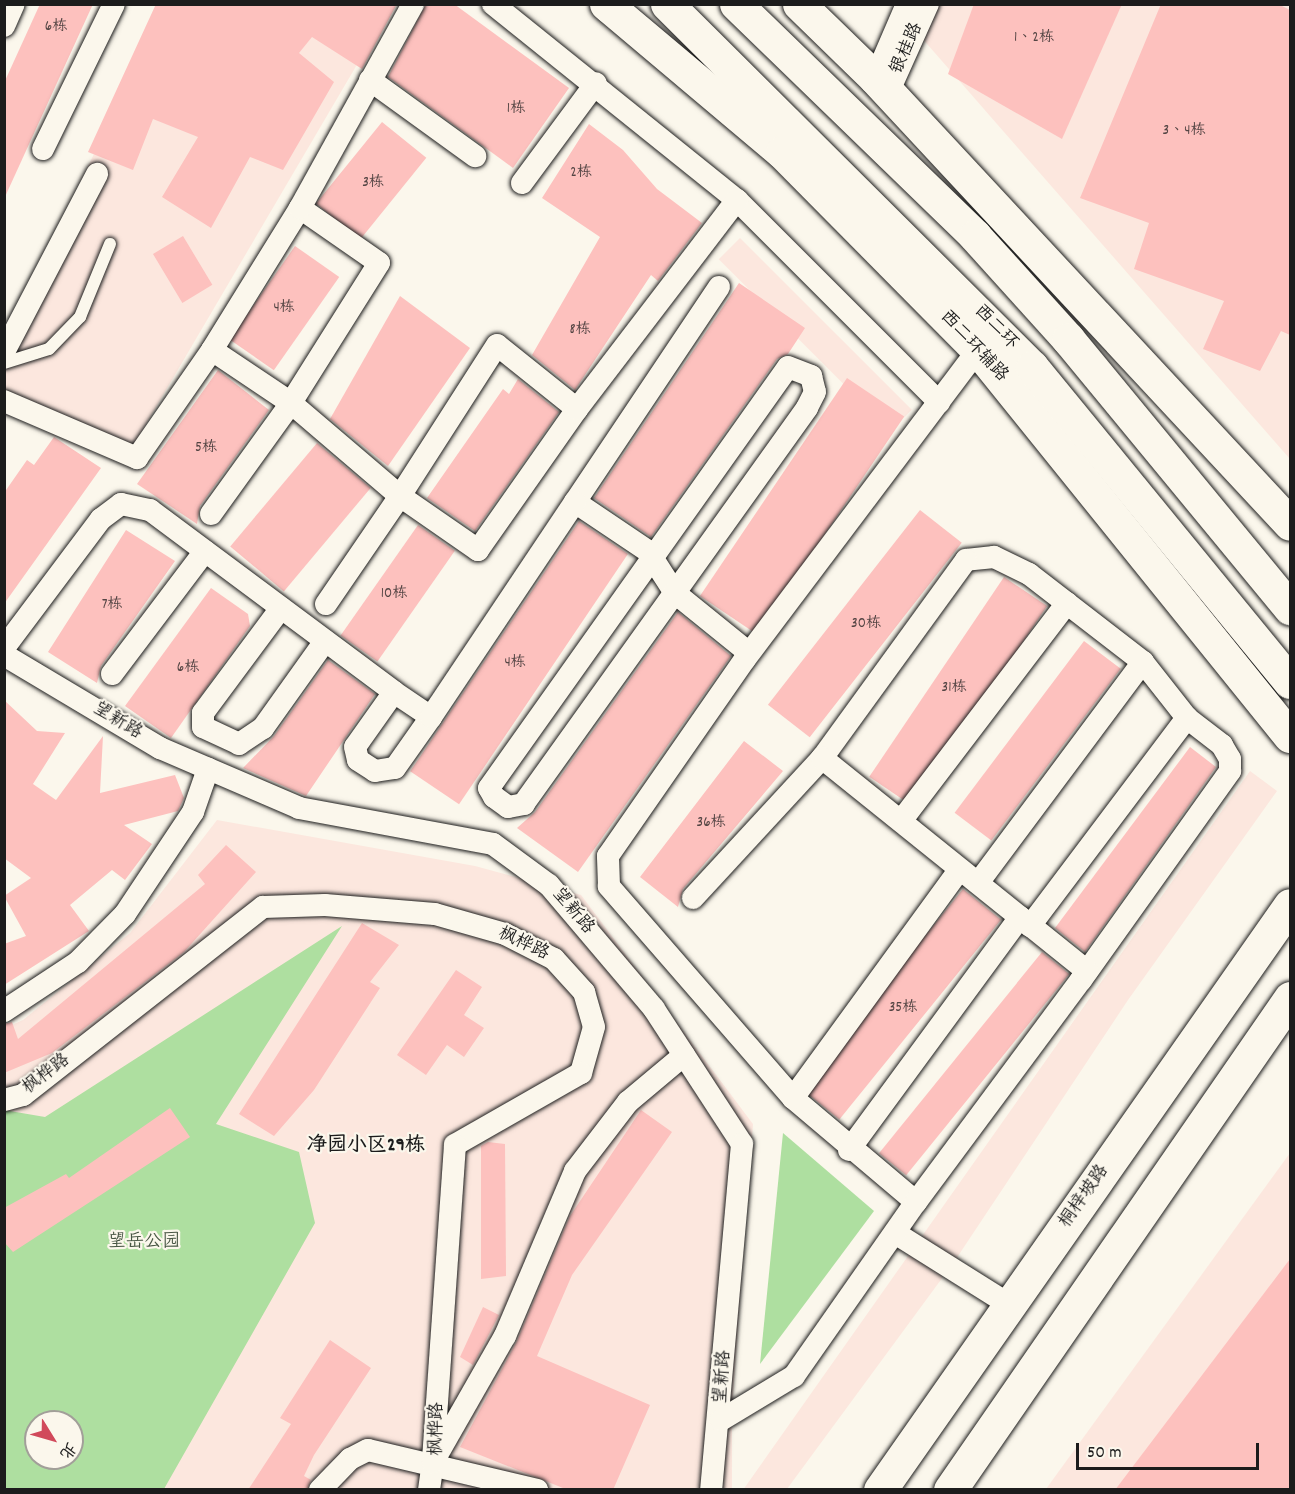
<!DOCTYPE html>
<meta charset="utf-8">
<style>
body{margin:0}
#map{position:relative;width:1295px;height:1494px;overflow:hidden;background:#fbf7ec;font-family:Dekko,"LXGW WenKai TC",sans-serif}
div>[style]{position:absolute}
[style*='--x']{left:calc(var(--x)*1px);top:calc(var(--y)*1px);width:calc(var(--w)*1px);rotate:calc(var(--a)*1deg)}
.built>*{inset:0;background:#fce7de;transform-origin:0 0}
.green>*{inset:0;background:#aedfa0}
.building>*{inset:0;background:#fdc1be;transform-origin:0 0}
.roads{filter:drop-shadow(0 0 2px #1c1c1c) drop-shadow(0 0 2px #1c1c1c)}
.lane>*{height:12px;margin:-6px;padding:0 6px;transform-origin:6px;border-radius:6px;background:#fbf7ec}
.street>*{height:22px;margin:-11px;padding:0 11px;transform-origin:11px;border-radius:11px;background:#fbf7ec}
.secondary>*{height:33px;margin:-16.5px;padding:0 16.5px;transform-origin:16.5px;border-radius:16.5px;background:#fbf7ec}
.primary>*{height:33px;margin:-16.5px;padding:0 16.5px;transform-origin:16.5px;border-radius:16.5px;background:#fbf7ec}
.highway>*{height:33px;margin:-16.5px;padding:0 16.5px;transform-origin:16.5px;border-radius:16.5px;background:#fbf7ec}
span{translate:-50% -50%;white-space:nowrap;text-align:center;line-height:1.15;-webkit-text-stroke:4.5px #fbf7ec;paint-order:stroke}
.number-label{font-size:15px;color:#544544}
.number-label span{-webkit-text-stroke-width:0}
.street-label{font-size:18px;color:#1c1c1c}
.park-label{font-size:18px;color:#485644}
.neighbourhood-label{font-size:20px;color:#1c1c1c;font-weight:700}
.frame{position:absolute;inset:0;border:6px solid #1c1c1c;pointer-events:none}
.north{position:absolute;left:24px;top:1410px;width:60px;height:60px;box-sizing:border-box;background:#fbf7ec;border:2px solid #a29f99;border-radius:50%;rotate:127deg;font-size:16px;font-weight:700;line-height:24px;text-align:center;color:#1c1c1c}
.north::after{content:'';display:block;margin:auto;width:21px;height:27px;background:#d1495b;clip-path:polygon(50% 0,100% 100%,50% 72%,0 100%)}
.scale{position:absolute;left:1076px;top:1443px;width:183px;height:27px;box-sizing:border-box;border:3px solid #1c1c1c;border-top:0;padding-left:8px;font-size:18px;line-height:21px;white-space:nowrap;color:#1c1c1c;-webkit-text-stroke:4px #fbf7ec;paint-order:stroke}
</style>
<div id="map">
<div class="built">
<div style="clip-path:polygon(166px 5px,392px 5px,129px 453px,5px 400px,4px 340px)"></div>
<div style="clip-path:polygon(893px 5px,1290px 5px,1290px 459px)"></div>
<div style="left:740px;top:238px;width:243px;height:30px;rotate:45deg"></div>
<div style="clip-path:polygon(1250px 771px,1277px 791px,1128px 1000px,954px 1262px,787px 1489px,743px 1490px)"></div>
<div style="clip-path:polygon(evenodd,217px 820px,475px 866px,581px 895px,753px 1124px,732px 1409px,732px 1489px,5px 1490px,5px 1028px,23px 1020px,130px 933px,217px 820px,36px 1422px,72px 1422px,72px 1458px,36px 1458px,36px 1422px)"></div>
<div style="clip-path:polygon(1290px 1153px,1290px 1489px,1046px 1489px)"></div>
</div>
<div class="green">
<div style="clip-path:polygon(evenodd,342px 926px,216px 1124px,299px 1152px,315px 1223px,164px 1489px,5px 1489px,4px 1110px,45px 1117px,342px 926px,36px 1422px,72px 1422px,72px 1458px,36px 1458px,36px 1422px)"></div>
<div style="clip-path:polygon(783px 1133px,874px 1211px,760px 1364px)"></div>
</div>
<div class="building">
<div style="clip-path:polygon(40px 4px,93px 4px,4px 199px,4px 83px)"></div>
<div style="clip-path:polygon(156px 4px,397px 4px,362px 69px,312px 37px,299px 53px,334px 82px,283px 170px,250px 157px,211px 228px,162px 197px,198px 137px,153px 119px,133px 170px,88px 152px)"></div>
<div style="clip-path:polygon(426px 4px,454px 4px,569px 88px,513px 168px,388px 77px)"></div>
<div style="clip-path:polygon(974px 4px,1122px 4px,1062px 139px,948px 74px)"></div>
<div style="clip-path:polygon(1161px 4px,1278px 4px,1290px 10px,1290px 335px,1281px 331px,1260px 371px,1203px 349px,1224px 301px,1134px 269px,1149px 223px,1080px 198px)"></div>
<div style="left:382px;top:122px;width:57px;height:105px;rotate:39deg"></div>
<div style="clip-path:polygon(589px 124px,623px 150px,657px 189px,702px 223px,658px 281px,651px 275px,575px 390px,532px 355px,600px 237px,542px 198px)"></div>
<div style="left:183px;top:236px;width:57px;height:35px;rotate:59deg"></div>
<div style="left:295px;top:246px;width:54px;height:114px;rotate:35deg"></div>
<div style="clip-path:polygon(739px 283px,805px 328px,788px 354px,777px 359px,651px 537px,594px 498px)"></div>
<div style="clip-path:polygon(400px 296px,470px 348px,388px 466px,330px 419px)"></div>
<div style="clip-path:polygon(218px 370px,269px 410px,200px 506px,197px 524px,137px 484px)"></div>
<div style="left:847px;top:378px;width:69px;height:263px;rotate:34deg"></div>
<div style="clip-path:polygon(518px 379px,559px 412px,475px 531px,427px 498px,503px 389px,509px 394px)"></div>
<div style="clip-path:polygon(54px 437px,101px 468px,4px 604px,4px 493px,27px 460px,34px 465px)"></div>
<div style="left:317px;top:443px;width:70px;height:135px;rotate:40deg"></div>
<div style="left:920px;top:510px;width:53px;height:247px;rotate:38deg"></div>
<div style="left:579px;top:521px;width:59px;height:302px;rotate:34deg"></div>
<div style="left:418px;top:525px;width:45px;height:135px;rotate:35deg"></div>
<div style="clip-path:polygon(126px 530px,175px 561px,101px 666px,97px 683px,48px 652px)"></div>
<div style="left:1004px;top:577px;width:52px;height:241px;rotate:34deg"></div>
<div style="clip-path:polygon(211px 588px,248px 614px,250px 626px,171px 738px,125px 706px)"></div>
<div style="clip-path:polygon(678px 612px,731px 656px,578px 872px,517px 828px,535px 812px)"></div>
<div style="left:1084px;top:641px;width:46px;height:215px;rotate:37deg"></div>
<div style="clip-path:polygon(328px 660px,375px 694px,306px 796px,243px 768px,274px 736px)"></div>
<div style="clip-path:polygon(4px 700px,37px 731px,65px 733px,33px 784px,56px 800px,103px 736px,100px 793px,175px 775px,184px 798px,178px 811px,124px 825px,152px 844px,125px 880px,112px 870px,70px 905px,89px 931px,4px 985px,4px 944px,26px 936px,4px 896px,31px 878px,4px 858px)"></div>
<div style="clip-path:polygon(744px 741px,783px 771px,683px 889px,678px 907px,640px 877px)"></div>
<div style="clip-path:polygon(1190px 747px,1216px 767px,1085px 952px,1055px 928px)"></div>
<div style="clip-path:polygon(226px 845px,256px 872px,184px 952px,52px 1053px,4px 1073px,4px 1024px,12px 1022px,18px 1039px,205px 884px,198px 875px)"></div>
<div style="left:963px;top:889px;width:49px;height:257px;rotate:39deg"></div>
<div style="clip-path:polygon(362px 923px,399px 945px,370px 982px,380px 988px,314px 1090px,274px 1136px,239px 1114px)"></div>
<div style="left:1042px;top:952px;width:35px;height:259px;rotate:39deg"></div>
<div style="clip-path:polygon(456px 970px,482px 987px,464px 1015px,484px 1028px,464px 1057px,447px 1045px,426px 1075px,397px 1055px)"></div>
<div style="clip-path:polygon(170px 1108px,190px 1137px,13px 1252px,4px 1242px,4px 1208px,66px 1174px,69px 1178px)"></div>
<div style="clip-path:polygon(641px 1110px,672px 1132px,572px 1275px,537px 1356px,650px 1405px,613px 1490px,568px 1490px,460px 1447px,517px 1341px,570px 1216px)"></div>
<div style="clip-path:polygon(488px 1142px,505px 1144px,506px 1276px,481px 1279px,481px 1146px)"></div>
<div style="clip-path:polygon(1290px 1259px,1290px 1490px,1115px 1490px)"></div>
<div style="clip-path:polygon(483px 1307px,499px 1315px,473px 1365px,460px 1357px)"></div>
<div style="clip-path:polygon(330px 1340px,371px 1368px,314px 1455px,304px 1476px,311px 1480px,307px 1490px,248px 1490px,291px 1424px,280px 1418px)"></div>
</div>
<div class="roads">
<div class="lane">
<div style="--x:4;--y:363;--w:47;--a:-17.3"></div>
<div style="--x:49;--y:349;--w:45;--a:-45.9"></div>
<div style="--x:80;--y:317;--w:79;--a:-67.7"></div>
</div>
<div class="street">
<div style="--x:493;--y:4;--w:313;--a:38.8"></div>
<div style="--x:737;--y:200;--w:286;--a:45"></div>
<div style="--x:4;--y:26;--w:24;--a:-66"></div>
<div style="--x:875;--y:78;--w:81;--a:-66.6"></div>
<div style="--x:370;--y:80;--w:130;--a:35.9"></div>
<div style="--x:888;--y:93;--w:98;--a:-65.8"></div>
<div style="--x:43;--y:149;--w:161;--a:-63.9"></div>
<div style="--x:522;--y:183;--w:124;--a:-53.5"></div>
<div style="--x:300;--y:208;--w:96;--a:34.8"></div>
<div style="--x:379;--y:263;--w:165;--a:122.2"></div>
<div style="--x:291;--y:403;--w:95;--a:-146.1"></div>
<div style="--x:212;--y:350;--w:167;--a:-58.2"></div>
<div style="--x:300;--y:208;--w:233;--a:-61"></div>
<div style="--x:719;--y:287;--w:259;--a:123.8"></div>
<div style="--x:575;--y:502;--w:88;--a:33.9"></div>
<div style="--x:648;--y:551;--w:50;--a:57.3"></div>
<div style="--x:675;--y:593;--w:95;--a:39"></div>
<div style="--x:4;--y:352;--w:201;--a:-62.4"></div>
<div style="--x:788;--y:367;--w:25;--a:21"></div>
<div style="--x:811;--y:376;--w:16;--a:76"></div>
<div style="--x:815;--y:392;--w:18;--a:117"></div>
<div style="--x:807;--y:408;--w:487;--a:125.6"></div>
<div style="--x:524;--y:804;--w:16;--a:169"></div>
<div style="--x:508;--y:807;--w:17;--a:-144"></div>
<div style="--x:494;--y:797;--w:10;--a:-119"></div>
<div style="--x:489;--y:788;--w:516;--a:-54.62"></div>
<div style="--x:4;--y:401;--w:145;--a:23.2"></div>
<div style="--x:137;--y:458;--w:131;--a:-55.2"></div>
<div style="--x:577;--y:409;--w:102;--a:-141.3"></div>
<div style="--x:497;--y:345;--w:179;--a:122.7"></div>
<div style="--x:400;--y:496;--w:95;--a:34.7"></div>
<div style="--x:478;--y:550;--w:172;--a:-54.9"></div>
<div style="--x:577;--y:409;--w:263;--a:-52.6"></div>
<div style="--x:211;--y:514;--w:137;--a:-54.2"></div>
<div style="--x:291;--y:403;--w:143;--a:40.5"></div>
<div style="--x:400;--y:496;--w:131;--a:124.4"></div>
<div style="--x:281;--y:608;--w:131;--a:126.6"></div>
<div style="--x:203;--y:713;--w:14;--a:90"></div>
<div style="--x:203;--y:727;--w:40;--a:25"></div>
<div style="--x:239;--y:744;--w:29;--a:-34"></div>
<div style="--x:263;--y:728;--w:107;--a:-54.5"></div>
<div style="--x:4;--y:648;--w:161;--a:-53.1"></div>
<div style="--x:101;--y:519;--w:25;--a:-37"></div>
<div style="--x:121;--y:504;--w:30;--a:12"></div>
<div style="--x:150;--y:510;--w:304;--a:36.7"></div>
<div style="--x:4;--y:655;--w:182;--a:30.8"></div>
<div style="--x:160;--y:748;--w:151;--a:23.3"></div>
<div style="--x:299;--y:808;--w:197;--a:10.5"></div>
<div style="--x:493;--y:844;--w:69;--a:36.2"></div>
<div style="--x:549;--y:885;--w:162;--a:49.7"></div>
<div style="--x:654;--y:1009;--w:161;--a:56.9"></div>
<div style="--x:742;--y:1144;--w:347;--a:95.1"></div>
<div style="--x:112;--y:674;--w:154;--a:-52.9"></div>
<div style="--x:431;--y:717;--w:45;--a:-146"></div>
<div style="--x:394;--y:692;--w:67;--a:125.3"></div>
<div style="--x:355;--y:747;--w:13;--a:77"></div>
<div style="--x:358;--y:760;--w:20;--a:33"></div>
<div style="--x:375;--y:771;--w:20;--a:-9"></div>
<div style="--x:395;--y:768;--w:62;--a:-54.8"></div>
<div style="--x:431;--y:717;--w:259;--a:-56.2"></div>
<div style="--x:901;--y:821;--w:274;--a:-52.7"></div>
<div style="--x:978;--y:883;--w:276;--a:-53.3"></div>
<div style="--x:693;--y:898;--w:190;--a:-47.3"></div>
<div style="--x:1030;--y:926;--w:261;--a:-53"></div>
<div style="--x:4;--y:1011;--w:89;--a:-33.5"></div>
<div style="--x:78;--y:962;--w:67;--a:-45.6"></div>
<div style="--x:125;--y:914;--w:123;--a:-56.3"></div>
<div style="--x:193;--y:812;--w:46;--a:-70.8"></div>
<div style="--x:793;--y:1098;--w:283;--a:-53.9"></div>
<div style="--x:4;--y:1100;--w:20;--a:-15"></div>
<div style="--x:23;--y:1095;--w:305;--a:-38.1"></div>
<div style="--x:263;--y:907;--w:62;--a:-1.8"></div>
<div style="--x:325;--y:905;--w:110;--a:4.7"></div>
<div style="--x:435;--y:914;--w:73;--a:15.9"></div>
<div style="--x:505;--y:934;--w:55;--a:27"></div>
<div style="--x:554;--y:959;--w:45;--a:47.7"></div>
<div style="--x:584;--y:992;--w:36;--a:74"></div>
<div style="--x:594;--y:1027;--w:48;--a:105.8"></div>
<div style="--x:581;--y:1073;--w:145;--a:150.3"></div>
<div style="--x:455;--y:1145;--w:318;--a:94"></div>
<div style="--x:849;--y:1150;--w:289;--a:-53.7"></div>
<div style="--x:916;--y:1202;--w:161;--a:-139.8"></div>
<div style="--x:793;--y:1098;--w:281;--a:-131"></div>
<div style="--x:609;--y:886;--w:30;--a:-92"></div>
<div style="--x:608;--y:856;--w:240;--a:-55.2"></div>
<div style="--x:745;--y:659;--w:387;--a:-53"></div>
<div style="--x:895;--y:1233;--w:136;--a:32.1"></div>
<div style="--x:721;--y:1420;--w:85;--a:-31.1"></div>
<div style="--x:794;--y:1376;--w:213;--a:-55"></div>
<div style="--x:916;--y:1202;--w:277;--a:-53.4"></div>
<div style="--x:1081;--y:980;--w:257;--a:-54.5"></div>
<div style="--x:1230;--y:771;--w:12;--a:-90"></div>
<div style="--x:1230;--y:759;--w:16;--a:-120"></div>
<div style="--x:1222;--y:745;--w:44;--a:-142.4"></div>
<div style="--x:1187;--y:718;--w:71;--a:-128.2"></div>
<div style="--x:1143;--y:662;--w:144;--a:-142.3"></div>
<div style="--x:1029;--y:574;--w:39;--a:-154"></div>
<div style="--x:994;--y:557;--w:28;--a:174"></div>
<div style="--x:966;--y:560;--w:245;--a:126"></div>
<div style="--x:822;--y:758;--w:340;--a:38.8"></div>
<div style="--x:320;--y:1490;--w:43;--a:-45.9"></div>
<div style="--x:350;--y:1459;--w:20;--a:-27"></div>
<div style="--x:368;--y:1450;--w:174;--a:13.3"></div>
<div style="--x:429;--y:1490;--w:28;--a:-82"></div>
<div style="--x:433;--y:1462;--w:145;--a:-60.3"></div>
<div style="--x:505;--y:1336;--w:179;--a:-67"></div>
<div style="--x:575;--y:1171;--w:87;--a:-52.5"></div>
<div style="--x:628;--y:1102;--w:73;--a:-40"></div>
</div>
<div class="secondary">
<div style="--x:606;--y:4;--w:230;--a:40.1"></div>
<div style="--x:782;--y:152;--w:279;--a:45.3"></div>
<div style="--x:978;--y:350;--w:496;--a:51.1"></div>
<div style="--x:799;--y:4;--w:106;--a:44.2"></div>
<div style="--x:875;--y:78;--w:609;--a:47.06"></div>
</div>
<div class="primary">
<div style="--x:880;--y:1490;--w:714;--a:-54.98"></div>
<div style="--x:950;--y:1490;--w:598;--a:-55.35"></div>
</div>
<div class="highway">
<div style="--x:607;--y:4;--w:4;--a:45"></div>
<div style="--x:667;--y:4;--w:515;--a:44.84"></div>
<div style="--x:1032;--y:367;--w:407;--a:50.7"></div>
<div style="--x:736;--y:4;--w:333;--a:44.1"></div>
<div style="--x:975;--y:236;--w:139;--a:47.9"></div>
<div style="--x:1068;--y:339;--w:349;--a:50.5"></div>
</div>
</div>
<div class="number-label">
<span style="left:56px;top:28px">6栋</span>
<span style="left:1034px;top:39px">1、2栋</span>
<span style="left:516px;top:110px">1栋</span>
<span style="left:1184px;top:132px">3、4栋</span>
<span style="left:581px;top:174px">2栋</span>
<span style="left:373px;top:184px">3栋</span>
<span style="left:284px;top:309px">4栋</span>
<span style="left:580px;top:331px">8栋</span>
<span style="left:206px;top:449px">5栋</span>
<span style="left:394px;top:595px">10栋</span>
<span style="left:112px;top:606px">7栋</span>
<span style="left:866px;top:625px">30栋</span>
<span style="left:515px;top:664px">4栋</span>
<span style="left:188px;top:669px">6栋</span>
<span style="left:954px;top:689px">31栋</span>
<span style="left:711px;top:824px">36栋</span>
<span style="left:903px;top:1009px">35栋</span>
</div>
<div class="street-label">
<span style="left:908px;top:49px;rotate:-66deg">银桂路</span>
<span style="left:995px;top:328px;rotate:46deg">西二环</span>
<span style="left:973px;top:347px;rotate:47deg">西二环辅路</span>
<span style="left:117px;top:722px;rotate:31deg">望新路</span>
<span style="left:572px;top:912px;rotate:50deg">望新路</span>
<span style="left:523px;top:945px;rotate:25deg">枫桦路</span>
<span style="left:47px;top:1075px;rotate:-37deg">枫桦路</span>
<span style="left:1085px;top:1197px;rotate:-55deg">桐梓坡路</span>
<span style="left:724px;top:1377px;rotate:-86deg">望新路</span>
<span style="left:438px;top:1429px;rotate:-89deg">枫桦路</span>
</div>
<div class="park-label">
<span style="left:144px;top:1243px">望岳公园</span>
</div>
<div class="neighbourhood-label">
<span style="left:366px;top:1146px">净园小区29栋</span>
</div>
<div class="frame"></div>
<div class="north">北</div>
<div class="scale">50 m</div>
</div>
